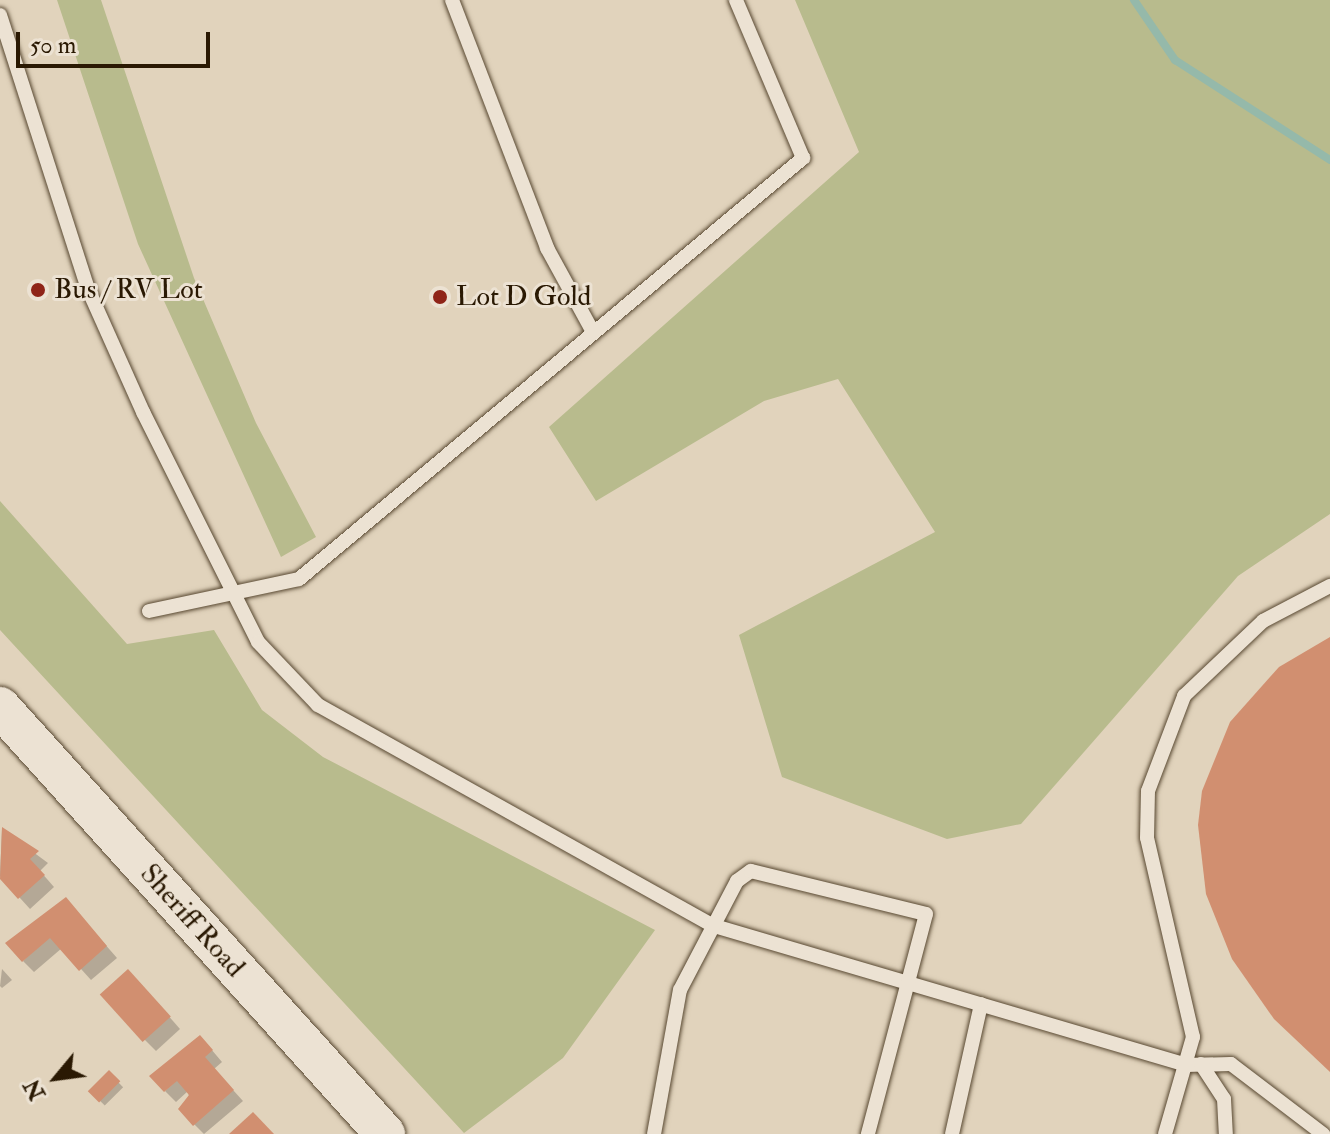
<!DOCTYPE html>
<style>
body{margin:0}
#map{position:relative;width:1330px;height:1134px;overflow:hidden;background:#e1d3bc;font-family:"IM FELL Double Pica",serif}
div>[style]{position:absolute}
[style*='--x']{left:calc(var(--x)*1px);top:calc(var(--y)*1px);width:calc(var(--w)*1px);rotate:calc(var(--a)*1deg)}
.green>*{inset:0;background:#b8bb8d}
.shadow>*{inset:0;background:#0003;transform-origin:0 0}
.stream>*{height:8px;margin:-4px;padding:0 4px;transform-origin:4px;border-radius:4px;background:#95b9aa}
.building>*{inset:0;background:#d18f70;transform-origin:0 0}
.roads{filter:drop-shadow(0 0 2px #584831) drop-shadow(0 0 2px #584831)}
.service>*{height:14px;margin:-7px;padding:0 7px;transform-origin:7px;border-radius:7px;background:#ece2d3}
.secondary>*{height:40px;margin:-20px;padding:0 20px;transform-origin:20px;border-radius:20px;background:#ece2d3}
.dots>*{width:22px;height:22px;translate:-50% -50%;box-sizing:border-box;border:4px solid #ece2d3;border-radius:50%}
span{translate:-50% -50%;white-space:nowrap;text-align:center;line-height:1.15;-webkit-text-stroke:6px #ece2d3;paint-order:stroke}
.poi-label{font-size:28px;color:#2a1903}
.left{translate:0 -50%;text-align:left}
.street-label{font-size:28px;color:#2a1903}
.north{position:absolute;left:16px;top:1038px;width:80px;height:80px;-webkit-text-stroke:6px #ece2d3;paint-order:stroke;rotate:241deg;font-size:22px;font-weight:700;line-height:32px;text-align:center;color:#2a1903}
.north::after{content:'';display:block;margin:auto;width:28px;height:36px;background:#2a1903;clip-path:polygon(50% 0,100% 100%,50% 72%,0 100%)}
.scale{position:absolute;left:16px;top:32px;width:194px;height:36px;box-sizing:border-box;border:4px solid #2a1903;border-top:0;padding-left:10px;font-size:24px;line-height:28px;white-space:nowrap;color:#2a1903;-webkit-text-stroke:6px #ece2d3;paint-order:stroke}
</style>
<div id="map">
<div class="green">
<div style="clip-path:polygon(57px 0,101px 0,194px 278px,256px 423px,316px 537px,281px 557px,138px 244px)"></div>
<div style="clip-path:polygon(795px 0,1330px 0,1330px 514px,1238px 576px,1021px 824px,947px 839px,782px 777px,739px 635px,935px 532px,838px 379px,764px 401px,596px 501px,549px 427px,859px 152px)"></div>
<div style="clip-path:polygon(0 501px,127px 644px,214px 630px,262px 710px,323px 757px,655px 930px,563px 1058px,464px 1133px,0 630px)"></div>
</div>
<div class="shadow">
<div style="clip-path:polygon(2px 829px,48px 863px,40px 871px,54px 887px,30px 909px,0 876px)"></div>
<div style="clip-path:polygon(76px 911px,117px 958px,91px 980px,62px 948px,34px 972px,23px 961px)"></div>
<div style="clip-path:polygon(2px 969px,12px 980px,2px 988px,0 986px)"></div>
<div style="clip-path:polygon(139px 982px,180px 1029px,156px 1051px,145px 1040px)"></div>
<div style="clip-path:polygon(211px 1049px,222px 1062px,214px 1069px,243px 1101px,204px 1134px,194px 1124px,188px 1091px,176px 1102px,165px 1091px)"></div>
<div style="left:109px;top:1073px;width:20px;height:26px;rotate:45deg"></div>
</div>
<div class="stream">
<div style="--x:1134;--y:0;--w:73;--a:55.7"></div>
<div style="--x:1175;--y:60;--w:184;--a:32.8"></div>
</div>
<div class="building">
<div style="clip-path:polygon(1330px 637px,1330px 1072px,1274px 1019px,1232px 959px,1206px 894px,1198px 825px,1202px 791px,1230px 722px,1279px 667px)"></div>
<div style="clip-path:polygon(2px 827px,39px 851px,30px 859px,45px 875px,18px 899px,0 879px)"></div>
<div style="clip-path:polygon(66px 897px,107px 946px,79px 971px,50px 938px,22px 962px,5px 943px)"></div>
<div style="left:128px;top:969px;width:64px;height:38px;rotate:48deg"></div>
<div style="clip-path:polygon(200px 1035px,213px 1050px,205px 1057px,234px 1090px,193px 1126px,178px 1109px,189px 1095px,177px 1081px,164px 1092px,149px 1076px)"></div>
<div style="left:109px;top:1070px;width:16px;height:30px;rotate:45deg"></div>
<div style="clip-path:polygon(253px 1112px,274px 1134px,229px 1134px)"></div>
</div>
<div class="roads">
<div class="service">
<div style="--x:452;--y:0;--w:266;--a:69"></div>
<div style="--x:547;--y:248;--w:96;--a:61.3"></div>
<div style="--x:0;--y:15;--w:288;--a:72.2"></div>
<div style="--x:88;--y:289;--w:135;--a:65.9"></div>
<div style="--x:143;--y:412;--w:257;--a:63.4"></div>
<div style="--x:258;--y:642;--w:87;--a:46.4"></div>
<div style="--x:318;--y:705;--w:450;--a:29.2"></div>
<div style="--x:711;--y:925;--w:495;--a:16.4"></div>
<div style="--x:1186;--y:1065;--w:45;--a:-1.3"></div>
<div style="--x:1231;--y:1064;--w:116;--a:37.3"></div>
<div style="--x:149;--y:611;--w:153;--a:-12"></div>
<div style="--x:299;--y:579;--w:657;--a:-39.87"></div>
<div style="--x:803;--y:158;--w:172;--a:-113"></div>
<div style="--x:1201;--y:1064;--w:42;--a:56.7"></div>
<div style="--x:1224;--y:1099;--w:35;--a:87"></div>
<div style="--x:654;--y:1134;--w:146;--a:-79.8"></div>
<div style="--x:680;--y:990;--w:123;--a:-62.4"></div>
<div style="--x:737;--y:881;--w:17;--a:-36"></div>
<div style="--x:751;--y:871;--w:180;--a:13.8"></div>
<div style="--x:926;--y:914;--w:228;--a:104.8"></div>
<div style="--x:952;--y:1134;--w:133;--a:-77.4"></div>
<div style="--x:1165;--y:1134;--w:101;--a:-73.9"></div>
<div style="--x:1193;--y:1037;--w:204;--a:-103"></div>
<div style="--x:1147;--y:838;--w:47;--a:-88.8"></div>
<div style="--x:1148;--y:791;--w:102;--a:-69.2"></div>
<div style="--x:1184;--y:696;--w:109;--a:-43.5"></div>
<div style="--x:1263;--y:621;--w:76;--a:-27.6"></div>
</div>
<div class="secondary">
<div style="--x:0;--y:707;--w:575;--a:47.96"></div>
</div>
</div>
<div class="dots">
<div style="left:38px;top:290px;background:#8f2418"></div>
<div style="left:440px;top:297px;background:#8f2418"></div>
</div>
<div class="poi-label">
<span class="left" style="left:54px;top:290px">Bus / RV Lot</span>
<span class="left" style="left:456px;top:297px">Lot D Gold</span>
</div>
<div class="street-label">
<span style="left:192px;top:921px;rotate:48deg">Sheriff Road</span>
</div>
<div class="north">N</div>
<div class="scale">50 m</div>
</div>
